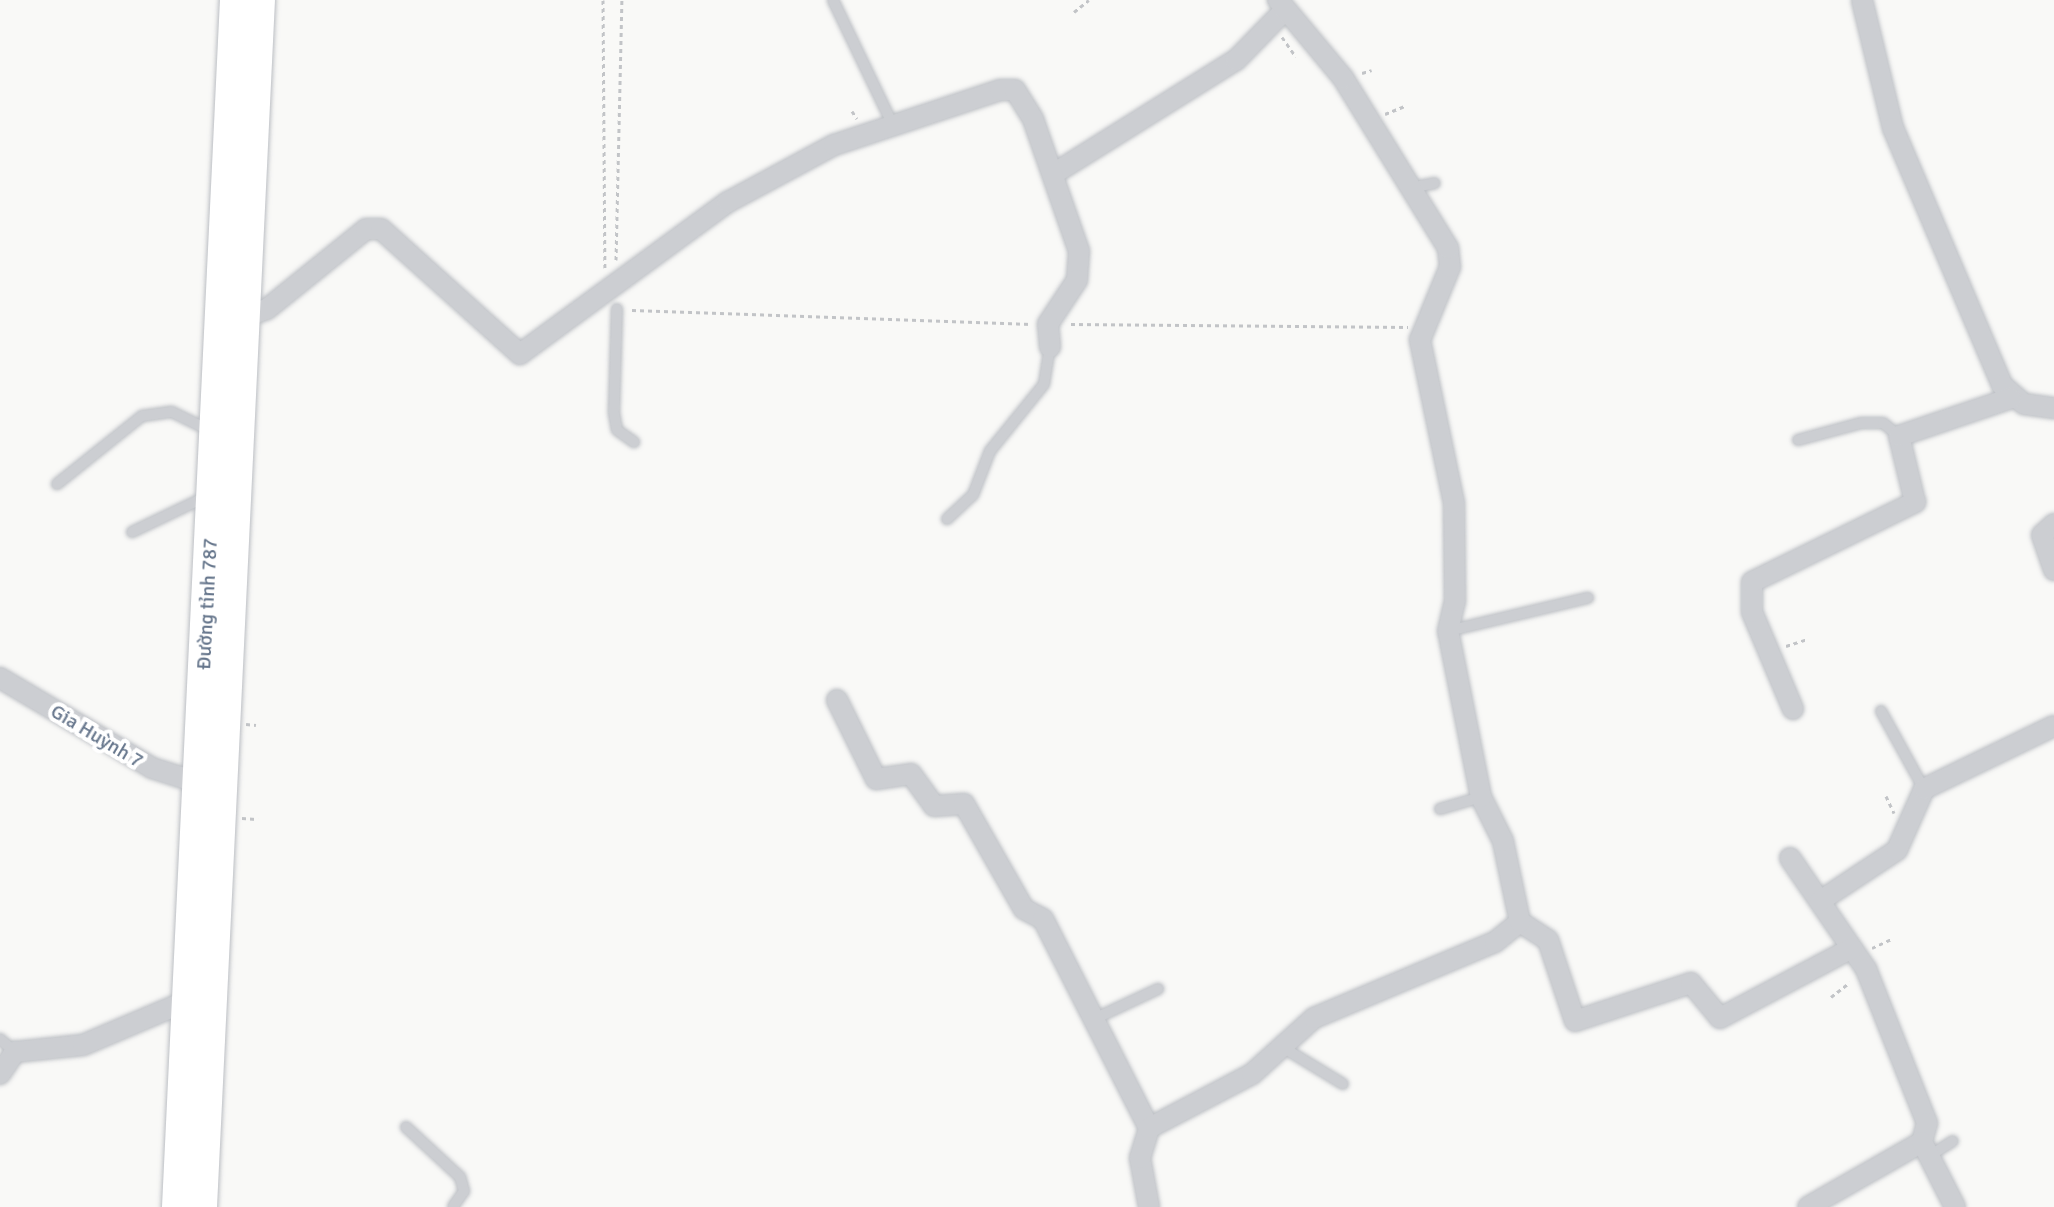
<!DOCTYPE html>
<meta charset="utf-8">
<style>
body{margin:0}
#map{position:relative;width:2054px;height:1207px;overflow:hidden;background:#f9f9f7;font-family:Signika,sans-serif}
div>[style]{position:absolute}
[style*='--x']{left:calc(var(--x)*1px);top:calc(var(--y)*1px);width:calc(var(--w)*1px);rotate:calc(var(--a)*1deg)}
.path>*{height:3px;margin-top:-1.5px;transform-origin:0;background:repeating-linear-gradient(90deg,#c2c4c7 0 4px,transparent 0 8px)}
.roads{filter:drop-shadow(0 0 2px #bcbfc4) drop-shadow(0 0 2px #bcbfc4)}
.lane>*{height:10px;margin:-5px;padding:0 5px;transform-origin:5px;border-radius:5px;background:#ccced2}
.street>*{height:20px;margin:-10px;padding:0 10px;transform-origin:10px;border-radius:10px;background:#ccced2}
.primary>*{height:30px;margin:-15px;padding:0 15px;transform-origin:15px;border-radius:15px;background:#fff}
span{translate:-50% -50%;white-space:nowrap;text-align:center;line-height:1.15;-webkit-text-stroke:8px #fff;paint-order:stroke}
.street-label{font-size:20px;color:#65758b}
</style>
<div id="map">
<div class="path">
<div style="--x:603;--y:0;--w:268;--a:89.6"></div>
<div style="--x:1074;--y:12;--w:19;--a:-39"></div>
<div style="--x:1282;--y:37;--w:24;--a:55"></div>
<div style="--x:1362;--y:73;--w:10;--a:-17"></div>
<div style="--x:852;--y:111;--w:9;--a:58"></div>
<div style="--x:1385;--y:114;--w:22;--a:-22"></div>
<div style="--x:616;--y:260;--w:260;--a:-88.7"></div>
<div style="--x:632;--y:310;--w:400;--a:2"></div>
<div style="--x:1071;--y:324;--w:337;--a:0.5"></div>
<div style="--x:1786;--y:646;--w:23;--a:-18"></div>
<div style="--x:246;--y:724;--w:10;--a:6"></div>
<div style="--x:1886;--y:796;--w:19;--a:65"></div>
<div style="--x:242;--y:818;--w:16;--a:4"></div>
<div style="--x:1872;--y:948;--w:23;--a:-25"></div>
<div style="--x:1831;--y:997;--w:24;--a:-38"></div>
</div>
<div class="roads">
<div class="lane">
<div style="--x:833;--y:0;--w:136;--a:64.4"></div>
<div style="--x:1415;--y:187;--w:20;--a:-11"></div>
<div style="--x:617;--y:309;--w:104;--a:91.7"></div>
<div style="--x:614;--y:413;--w:17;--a:80"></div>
<div style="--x:617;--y:430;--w:21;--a:35"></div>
<div style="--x:1798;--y:440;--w:65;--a:-15.1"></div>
<div style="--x:1861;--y:423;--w:22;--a:0"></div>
<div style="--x:1883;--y:423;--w:21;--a:39"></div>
<div style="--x:57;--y:484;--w:109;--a:-38.7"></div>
<div style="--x:142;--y:416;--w:30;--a:-8"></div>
<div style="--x:172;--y:412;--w:41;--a:25.9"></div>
<div style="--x:947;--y:519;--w:35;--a:-43"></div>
<div style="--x:973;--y:495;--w:47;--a:-68.9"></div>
<div style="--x:990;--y:451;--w:86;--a:-51.1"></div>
<div style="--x:1044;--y:384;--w:37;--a:-81"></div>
<div style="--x:132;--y:532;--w:83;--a:-25.6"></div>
<div style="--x:1448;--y:631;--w:144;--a:-13.3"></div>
<div style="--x:1881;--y:711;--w:89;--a:61.1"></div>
<div style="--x:1440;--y:809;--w:43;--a:-16.3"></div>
<div style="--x:1094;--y:1019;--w:71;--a:-25.1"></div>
<div style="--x:0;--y:1039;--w:20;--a:41"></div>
<div style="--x:1284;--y:1048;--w:69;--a:31.4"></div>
<div style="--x:406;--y:1127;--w:74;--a:42.8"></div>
<div style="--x:460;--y:1177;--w:15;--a:74"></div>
<div style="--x:464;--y:1191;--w:19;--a:125"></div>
<div style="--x:1929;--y:1156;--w:28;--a:-32"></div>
</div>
<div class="street">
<div style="--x:1862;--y:0;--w:132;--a:76.4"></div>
<div style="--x:1893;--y:128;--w:279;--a:67"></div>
<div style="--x:2002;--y:385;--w:29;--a:41"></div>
<div style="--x:2024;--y:404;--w:30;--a:8"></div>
<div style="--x:1055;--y:173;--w:213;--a:-32"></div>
<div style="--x:1236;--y:60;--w:70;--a:-45.6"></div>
<div style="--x:245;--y:317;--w:23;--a:-20"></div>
<div style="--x:267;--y:309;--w:127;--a:-38.9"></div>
<div style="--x:366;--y:229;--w:15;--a:0"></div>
<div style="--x:381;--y:229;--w:187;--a:42"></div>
<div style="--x:520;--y:354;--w:258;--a:-36.2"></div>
<div style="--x:728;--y:202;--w:120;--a:-28.3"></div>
<div style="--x:834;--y:145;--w:175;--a:-18.3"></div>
<div style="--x:1000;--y:90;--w:15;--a:0"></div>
<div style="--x:1015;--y:90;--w:34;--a:58"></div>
<div style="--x:1033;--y:119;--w:140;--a:70.8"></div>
<div style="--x:1079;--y:251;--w:29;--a:94"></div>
<div style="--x:1077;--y:280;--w:53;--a:123.4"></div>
<div style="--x:1048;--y:324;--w:23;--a:85"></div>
<div style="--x:2054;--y:524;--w:16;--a:137"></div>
<div style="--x:2042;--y:535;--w:37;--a:71"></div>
<div style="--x:0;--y:678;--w:177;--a:30.6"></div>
<div style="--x:152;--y:768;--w:49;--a:17.7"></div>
<div style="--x:837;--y:700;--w:88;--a:63.7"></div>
<div style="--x:876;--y:779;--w:35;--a:-8"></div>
<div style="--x:911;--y:774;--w:39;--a:54"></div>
<div style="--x:934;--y:806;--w:30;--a:-4"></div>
<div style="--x:964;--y:804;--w:121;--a:60.3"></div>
<div style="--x:1024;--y:909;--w:21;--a:28"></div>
<div style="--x:1043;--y:919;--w:234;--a:63.1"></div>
<div style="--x:1793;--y:709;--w:105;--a:-112.9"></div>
<div style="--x:1752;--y:612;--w:30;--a:-90"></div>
<div style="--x:1752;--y:582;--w:182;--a:-26.1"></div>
<div style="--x:1915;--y:502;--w:68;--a:-103.6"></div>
<div style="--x:1899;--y:436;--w:118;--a:-18.7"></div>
<div style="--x:1790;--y:858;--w:135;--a:55.6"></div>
<div style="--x:1866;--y:969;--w:166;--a:68.4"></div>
<div style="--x:1927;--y:1123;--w:20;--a:105"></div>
<div style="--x:1922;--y:1142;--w:131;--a:150.3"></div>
<div style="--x:1820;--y:901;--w:92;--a:-33.5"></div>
<div style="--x:1897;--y:850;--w:67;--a:-66.1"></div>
<div style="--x:1924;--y:789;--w:144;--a:-25.9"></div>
<div style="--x:1520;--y:922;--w:33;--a:33"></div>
<div style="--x:1548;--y:940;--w:85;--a:71.6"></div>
<div style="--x:1575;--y:1021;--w:122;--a:-18.1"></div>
<div style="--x:1691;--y:983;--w:45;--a:50.4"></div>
<div style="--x:1720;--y:1018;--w:149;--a:-27.9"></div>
<div style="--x:0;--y:1074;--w:27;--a:-56"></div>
<div style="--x:15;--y:1052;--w:68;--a:-5.9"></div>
<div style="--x:83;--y:1045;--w:115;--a:-23"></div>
<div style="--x:1922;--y:1142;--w:73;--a:63.1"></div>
<div style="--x:1149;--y:1207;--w:50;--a:-100.4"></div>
<div style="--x:1140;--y:1158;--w:31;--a:-73"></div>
<div style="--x:1149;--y:1128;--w:116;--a:-27.7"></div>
<div style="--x:1252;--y:1074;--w:84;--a:-42.1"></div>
<div style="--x:1314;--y:1018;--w:196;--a:-22.8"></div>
<div style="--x:1495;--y:942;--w:32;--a:-39"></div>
<div style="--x:1520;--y:922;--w:83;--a:-101.9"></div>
<div style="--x:1503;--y:841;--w:49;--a:-116.6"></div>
<div style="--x:1481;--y:797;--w:169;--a:-101.2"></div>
<div style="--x:1448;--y:631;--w:31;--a:-77"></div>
<div style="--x:1455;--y:601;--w:98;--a:-90.6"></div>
<div style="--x:1454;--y:503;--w:167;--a:-101.8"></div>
<div style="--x:1420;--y:340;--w:79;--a:-67.7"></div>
<div style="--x:1450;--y:267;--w:19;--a:-96"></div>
<div style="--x:1448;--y:248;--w:200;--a:-121.7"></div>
<div style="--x:1343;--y:78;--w:102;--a:-129.8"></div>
</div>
<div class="primary">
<div style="--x:177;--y:1207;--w:1208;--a:-87.25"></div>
<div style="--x:202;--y:1207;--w:1208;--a:-87.25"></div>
</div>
</div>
<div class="street-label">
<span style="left:207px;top:604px;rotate:-87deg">Đường tỉnh 787</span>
<span style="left:97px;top:736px;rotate:31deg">Gia Huỳnh 7</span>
</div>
</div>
